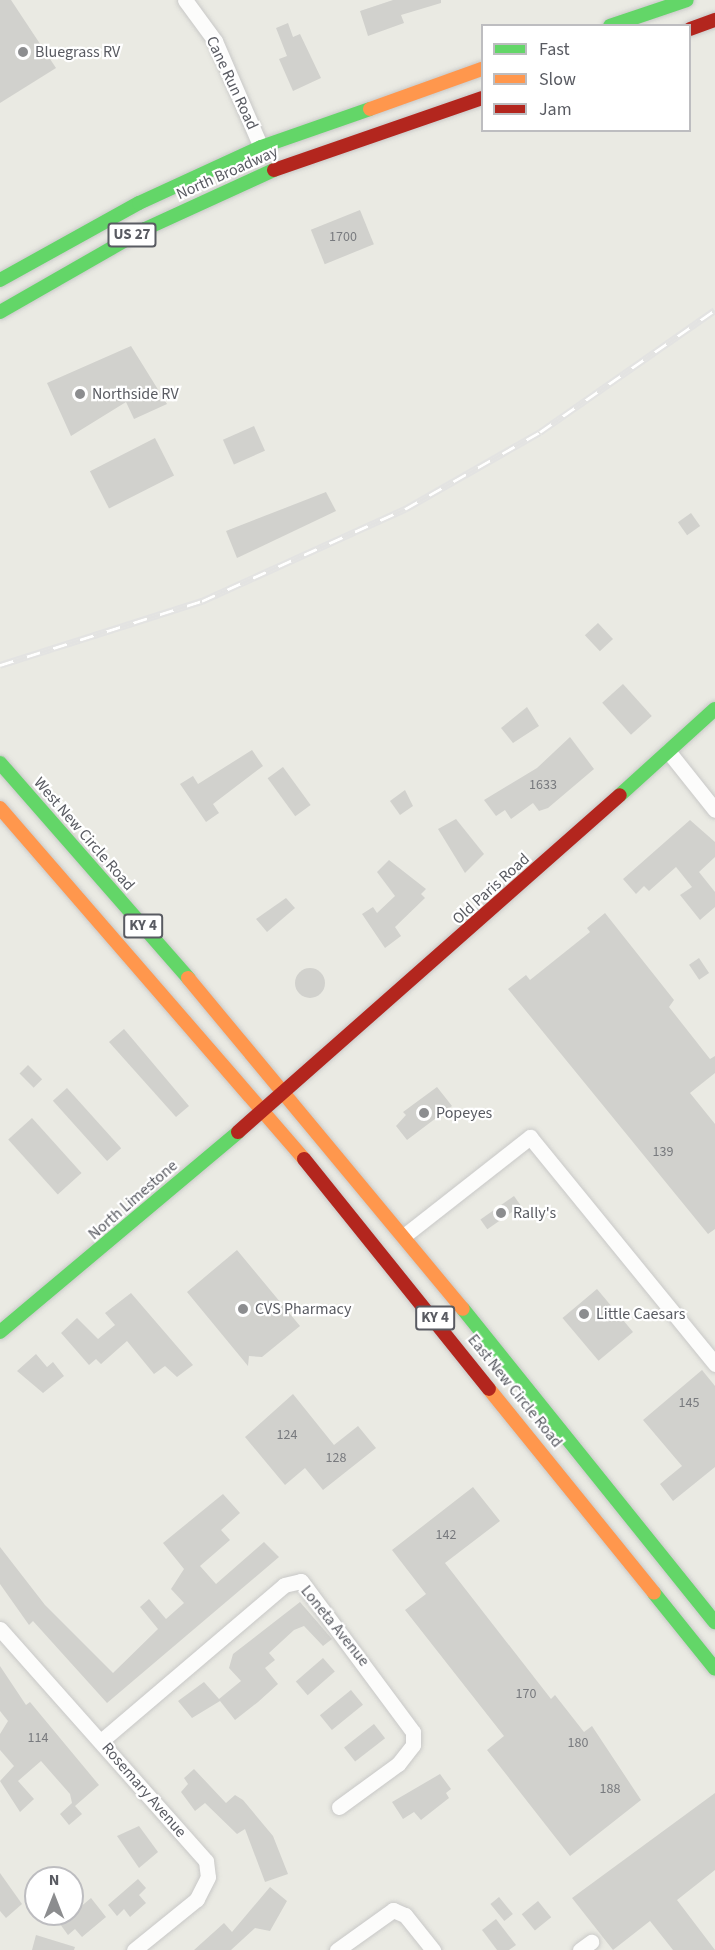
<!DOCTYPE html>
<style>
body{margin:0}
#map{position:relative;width:715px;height:1950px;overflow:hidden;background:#eaeae3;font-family:"Source Sans 3",sans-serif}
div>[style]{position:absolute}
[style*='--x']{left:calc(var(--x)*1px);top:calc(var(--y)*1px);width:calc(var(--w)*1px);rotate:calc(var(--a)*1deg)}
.building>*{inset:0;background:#d1d1cd;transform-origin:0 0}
.round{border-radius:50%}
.roads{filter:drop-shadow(0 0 2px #c8c8c7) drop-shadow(0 0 2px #c8c8c7)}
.street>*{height:15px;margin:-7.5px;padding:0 7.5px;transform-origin:7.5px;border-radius:7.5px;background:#fcfcfb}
.fast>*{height:14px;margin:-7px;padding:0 7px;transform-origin:7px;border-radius:7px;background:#63d668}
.slow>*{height:14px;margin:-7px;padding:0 7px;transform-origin:7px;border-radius:7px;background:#ff974d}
.jam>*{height:14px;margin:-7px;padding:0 7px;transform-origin:7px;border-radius:7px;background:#b3261e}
.rail>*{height:7px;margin-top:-3.5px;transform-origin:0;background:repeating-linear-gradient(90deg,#fff 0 14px,#e3e3e2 0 28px);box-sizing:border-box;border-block:2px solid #e3e3e2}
.dots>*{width:16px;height:16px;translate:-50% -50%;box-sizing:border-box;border:3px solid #fff;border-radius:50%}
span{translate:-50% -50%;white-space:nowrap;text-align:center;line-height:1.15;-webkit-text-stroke:4.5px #fff;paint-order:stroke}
.number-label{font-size:14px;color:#787a7e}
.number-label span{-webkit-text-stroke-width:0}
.shield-label span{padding:2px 4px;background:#fff;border:2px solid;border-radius:4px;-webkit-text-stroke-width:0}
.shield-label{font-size:15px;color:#595b62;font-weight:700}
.poi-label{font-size:16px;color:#595b62}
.left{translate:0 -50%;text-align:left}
.street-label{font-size:16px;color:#595b62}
.legend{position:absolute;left:481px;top:24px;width:210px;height:108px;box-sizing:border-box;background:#fff;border:2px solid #bdbdc0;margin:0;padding:8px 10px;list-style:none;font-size:18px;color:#595b62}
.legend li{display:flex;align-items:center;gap:12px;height:30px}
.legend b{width:30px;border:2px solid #bdbdc0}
.north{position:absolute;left:24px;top:1866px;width:60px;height:60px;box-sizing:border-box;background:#fff;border:2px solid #bdbdc0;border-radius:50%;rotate:0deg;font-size:16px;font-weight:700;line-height:24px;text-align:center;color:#595b62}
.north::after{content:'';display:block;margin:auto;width:21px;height:27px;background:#8c8d8f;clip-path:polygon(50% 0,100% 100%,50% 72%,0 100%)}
</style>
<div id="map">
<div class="building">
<div style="clip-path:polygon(0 0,11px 0,56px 68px,0 103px)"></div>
<div style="clip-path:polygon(393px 0,441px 0,441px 3px,401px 15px,404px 23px,368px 36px,360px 11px)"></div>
<div style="clip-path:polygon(288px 23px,293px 37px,300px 34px,321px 78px,293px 91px,279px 59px,287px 56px,276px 28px)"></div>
<div style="left:360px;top:210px;width:37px;height:53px;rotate:68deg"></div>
<div style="clip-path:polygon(131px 346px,167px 404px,134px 419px,126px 402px,71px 436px,47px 383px)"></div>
<div style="left:254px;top:426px;width:27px;height:34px;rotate:66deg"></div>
<div style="left:155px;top:438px;width:42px;height:73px;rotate:63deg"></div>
<div style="clip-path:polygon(326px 492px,336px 511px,237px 558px,226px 531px)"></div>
<div style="left:691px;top:513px;width:16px;height:16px;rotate:55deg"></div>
<div style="left:598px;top:623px;width:22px;height:18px;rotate:47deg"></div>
<div style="left:623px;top:684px;width:43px;height:28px;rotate:48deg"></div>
<div style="clip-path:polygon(527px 707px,539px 726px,513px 743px,501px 728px)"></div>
<div style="clip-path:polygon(570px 737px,594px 769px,548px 808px,539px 811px,533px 803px,511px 819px,505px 810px,496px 816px,484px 800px,537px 768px)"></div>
<div style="clip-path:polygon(252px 750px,263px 766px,213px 804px,219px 813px,206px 822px,180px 784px,193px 776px,198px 784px)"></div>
<div style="left:283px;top:767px;width:47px;height:19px;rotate:54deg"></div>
<div style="clip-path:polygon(405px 790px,413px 806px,400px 815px,390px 801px)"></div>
<div style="clip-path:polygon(456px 819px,484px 854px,465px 873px,438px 829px)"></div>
<div style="clip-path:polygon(690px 820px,715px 842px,715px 857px,699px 872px,715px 892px,715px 907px,700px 920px,680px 895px,692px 887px,676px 867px,649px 891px,644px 886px,636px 894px,623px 879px)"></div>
<div style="clip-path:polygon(389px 860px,426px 889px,421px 894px,425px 898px,395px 927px,401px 936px,385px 948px,362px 914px,373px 907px,377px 913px,395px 896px,377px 872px)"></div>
<div style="clip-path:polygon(286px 898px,295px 908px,267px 932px,256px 919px)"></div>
<div style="clip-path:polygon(605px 913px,674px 1000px,669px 1007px,710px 1059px,715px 1056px,715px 1073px,690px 1093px,715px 1124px,715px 1229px,708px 1234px,508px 989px,526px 975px,530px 980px,590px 932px,587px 928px)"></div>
<div style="left:699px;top:958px;width:18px;height:12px;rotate:56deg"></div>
<div class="round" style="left:295px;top:968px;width:30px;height:30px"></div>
<div style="clip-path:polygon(124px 1029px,189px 1106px,176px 1117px,109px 1042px)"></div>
<div style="left:28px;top:1065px;width:20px;height:12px;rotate:45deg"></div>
<div style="clip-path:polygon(437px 1087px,452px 1106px,407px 1140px,396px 1126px,406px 1115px,403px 1112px)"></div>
<div style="left:67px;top:1088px;width:81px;height:19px;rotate:48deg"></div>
<div style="left:32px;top:1118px;width:74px;height:32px;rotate:48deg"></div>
<div style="left:514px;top:1196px;width:12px;height:41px;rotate:55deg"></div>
<div style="clip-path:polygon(237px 1250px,300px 1326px,262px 1357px,249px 1356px,248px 1366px,187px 1292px)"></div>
<div style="left:597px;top:1289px;width:56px;height:45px;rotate:50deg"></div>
<div style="clip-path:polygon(131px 1293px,193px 1365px,177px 1377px,165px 1366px,154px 1374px,127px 1341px,101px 1364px,96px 1359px,89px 1365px,61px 1333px,77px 1318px,98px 1339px,115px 1325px,105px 1313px)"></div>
<div style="clip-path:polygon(36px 1354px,47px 1367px,53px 1362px,64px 1376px,43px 1393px,17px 1371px)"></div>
<div style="clip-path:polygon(702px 1370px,715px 1386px,715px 1467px,673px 1501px,660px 1484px,682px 1466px,643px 1420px)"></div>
<div style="clip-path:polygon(293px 1394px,334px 1445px,358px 1426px,376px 1448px,323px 1490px,305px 1468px,285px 1485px,245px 1437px)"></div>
<div style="clip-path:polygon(473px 1487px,500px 1521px,445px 1563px,551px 1699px,555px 1695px,584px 1732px,592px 1726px,641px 1800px,570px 1856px,487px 1750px,504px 1736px,405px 1610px,426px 1594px,392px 1550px)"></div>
<div style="clip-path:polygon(223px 1494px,240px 1513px,221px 1530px,230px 1540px,200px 1566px,216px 1584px,264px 1542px,279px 1557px,107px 1703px,33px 1621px,29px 1625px,0 1584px,0 1547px,45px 1605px,113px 1673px,158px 1629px,140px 1607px,149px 1599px,166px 1619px,184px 1603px,171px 1589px,184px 1569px,163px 1543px)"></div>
<div style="clip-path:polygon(300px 1602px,332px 1639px,323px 1646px,304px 1626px,294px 1630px,269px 1653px,275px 1660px,265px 1668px,278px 1684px,258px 1702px,235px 1720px,220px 1701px,192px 1718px,178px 1701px,204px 1682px,219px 1699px,241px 1681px,229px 1668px,233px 1654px)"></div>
<div style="left:323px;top:1658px;width:18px;height:36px;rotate:49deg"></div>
<div style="clip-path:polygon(0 1666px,26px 1705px,30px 1702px,99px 1785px,75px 1806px,82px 1814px,69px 1825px,60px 1814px,72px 1803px,70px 1794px,41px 1761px,18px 1781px,34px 1799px,20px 1812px,0 1781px,14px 1766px,0 1750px,0 1734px,8px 1721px,0 1711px)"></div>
<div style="left:351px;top:1690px;width:19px;height:40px;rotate:51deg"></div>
<div style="left:374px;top:1724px;width:18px;height:38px;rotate:52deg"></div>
<div style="clip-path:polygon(194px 1769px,226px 1803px,235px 1795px,243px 1800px,273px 1836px,288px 1874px,265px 1882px,245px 1829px,237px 1834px,205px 1803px,195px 1811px,181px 1792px,188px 1784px,184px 1778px)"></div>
<div style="clip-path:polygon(440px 1774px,451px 1789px,446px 1793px,449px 1798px,421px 1820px,414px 1812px,403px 1819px,392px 1802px)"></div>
<div style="clip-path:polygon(715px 1793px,715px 1870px,677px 1900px,715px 1950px,673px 1950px,650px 1921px,613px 1950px,572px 1898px)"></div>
<div style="clip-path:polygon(139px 1826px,158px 1852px,139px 1868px,117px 1836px)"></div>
<div style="clip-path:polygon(0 1873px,22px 1904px,6px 1918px,0 1911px)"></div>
<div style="clip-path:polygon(138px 1879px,146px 1888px,139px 1895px,146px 1903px,130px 1917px,124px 1909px,117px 1916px,108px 1905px)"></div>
<div style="clip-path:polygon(270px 1887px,287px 1901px,270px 1931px,255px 1928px,231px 1950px,194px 1950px,224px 1923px,232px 1932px)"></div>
<div style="left:499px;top:1897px;width:22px;height:11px;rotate:51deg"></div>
<div style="clip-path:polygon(91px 1898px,106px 1917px,82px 1937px,75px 1929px,68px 1935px,60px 1924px)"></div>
<div style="left:538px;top:1901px;width:21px;height:21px;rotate:51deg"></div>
<div style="clip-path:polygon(496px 1919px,516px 1945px,509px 1950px,497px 1950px,482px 1930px)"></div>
<div style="clip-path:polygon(36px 1935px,75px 1947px,74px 1950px,32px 1950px)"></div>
</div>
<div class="roads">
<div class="street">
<div style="--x:185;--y:0;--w:51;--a:53.8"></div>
<div style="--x:215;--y:41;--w:123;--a:66.6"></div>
<div style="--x:668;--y:751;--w:75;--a:51.5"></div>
<div style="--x:405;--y:1235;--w:159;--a:-38.1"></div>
<div style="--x:530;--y:1137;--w:293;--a:50.8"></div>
<div style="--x:0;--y:1629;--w:310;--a:48.4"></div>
<div style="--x:206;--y:1861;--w:16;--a:83"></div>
<div style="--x:208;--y:1877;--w:25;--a:117"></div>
<div style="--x:197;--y:1899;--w:81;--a:141"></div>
<div style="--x:101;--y:1741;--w:240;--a:-40.4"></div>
<div style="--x:284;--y:1585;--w:17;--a:-13"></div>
<div style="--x:301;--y:1581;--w:188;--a:53.4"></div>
<div style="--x:413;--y:1732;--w:13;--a:90"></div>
<div style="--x:413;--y:1745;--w:24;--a:128"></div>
<div style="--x:398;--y:1764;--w:73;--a:143.9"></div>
<div style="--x:337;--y:1950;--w:69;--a:-35.5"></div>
<div style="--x:393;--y:1910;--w:13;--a:23"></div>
<div style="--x:405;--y:1915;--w:45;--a:51.3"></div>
<div style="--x:580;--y:1950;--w:14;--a:-36"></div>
</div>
<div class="fast">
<div style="--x:610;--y:26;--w:81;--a:-18.7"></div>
<div style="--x:0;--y:280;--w:159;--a:-29"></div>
<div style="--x:139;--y:203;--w:134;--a:-24.7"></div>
<div style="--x:261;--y:147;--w:115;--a:-19.2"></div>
<div style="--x:0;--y:312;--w:167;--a:-29.8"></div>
<div style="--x:145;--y:229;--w:142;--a:-24.6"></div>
<div style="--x:0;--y:763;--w:286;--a:48.8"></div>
<div style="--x:620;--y:795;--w:128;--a:-42.2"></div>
<div style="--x:463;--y:1309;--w:402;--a:51.2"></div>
<div style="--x:0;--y:1332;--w:311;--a:-40"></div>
<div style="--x:654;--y:1593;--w:97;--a:51.2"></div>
</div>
<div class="slow">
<div style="--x:370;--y:109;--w:119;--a:-19.7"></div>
<div style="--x:0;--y:808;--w:464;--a:49.1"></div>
<div style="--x:188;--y:978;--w:430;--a:50.3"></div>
<div style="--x:489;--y:1389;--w:262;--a:51"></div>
</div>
<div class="jam">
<div style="--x:690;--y:29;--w:27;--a:-20"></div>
<div style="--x:274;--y:170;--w:220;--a:-19.1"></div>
<div style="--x:238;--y:1132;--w:509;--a:-41.42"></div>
<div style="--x:304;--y:1159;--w:295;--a:51.2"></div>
</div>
</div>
<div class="rail">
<div style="--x:0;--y:665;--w:212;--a:-17.6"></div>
<div style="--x:202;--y:601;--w:223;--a:-24.4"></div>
<div style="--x:405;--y:509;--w:155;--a:-29.7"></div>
<div style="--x:540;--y:432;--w:213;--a:-34.9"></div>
</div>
<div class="dots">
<div style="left:23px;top:52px;background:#8c8d8f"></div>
<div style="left:80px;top:394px;background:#8c8d8f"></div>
<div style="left:424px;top:1113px;background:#8c8d8f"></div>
<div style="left:501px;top:1213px;background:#8c8d8f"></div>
<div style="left:243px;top:1309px;background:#8c8d8f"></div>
<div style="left:584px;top:1314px;background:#8c8d8f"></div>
</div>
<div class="number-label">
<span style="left:343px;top:237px">1700</span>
<span style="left:543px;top:785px">1633</span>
<span style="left:663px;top:1152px">139</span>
<span style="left:689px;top:1403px">145</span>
<span style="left:287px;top:1435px">124</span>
<span style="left:336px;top:1458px">128</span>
<span style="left:446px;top:1535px">142</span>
<span style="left:526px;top:1694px">170</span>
<span style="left:38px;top:1738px">114</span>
<span style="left:578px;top:1743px">180</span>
<span style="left:610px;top:1789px">188</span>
</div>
<div class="shield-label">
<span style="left:132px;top:235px">US 27</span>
<span style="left:143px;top:926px">KY 4</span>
<span style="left:435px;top:1318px">KY 4</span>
</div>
<div class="poi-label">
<span class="left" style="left:35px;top:52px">Bluegrass RV</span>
<span class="left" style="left:92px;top:394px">Northside RV</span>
<span class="left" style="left:436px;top:1113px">Popeyes</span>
<span class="left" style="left:513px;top:1213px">Rally's</span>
<span class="left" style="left:255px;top:1309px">CVS Pharmacy</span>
<span class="left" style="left:596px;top:1314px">Little Caesars</span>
</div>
<div class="street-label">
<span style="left:232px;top:83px;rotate:65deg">Cane Run Road</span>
<span style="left:227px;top:173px;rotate:-24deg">North Broadway</span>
<span style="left:84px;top:834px;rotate:49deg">West New Circle Road</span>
<span style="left:491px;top:889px;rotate:-42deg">Old Paris Road</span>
<span style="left:133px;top:1200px;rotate:-41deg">North Limestone</span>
<span style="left:515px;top:1391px;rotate:51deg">East New Circle Road</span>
<span style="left:335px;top:1626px;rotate:51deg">Loneta Avenue</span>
<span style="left:144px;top:1790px;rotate:49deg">Rosemary Avenue</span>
</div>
<ul class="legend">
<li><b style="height:8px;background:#63d668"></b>Fast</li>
<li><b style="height:8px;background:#ff974d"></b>Slow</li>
<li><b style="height:8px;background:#b3261e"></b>Jam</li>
</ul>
<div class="north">N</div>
</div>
